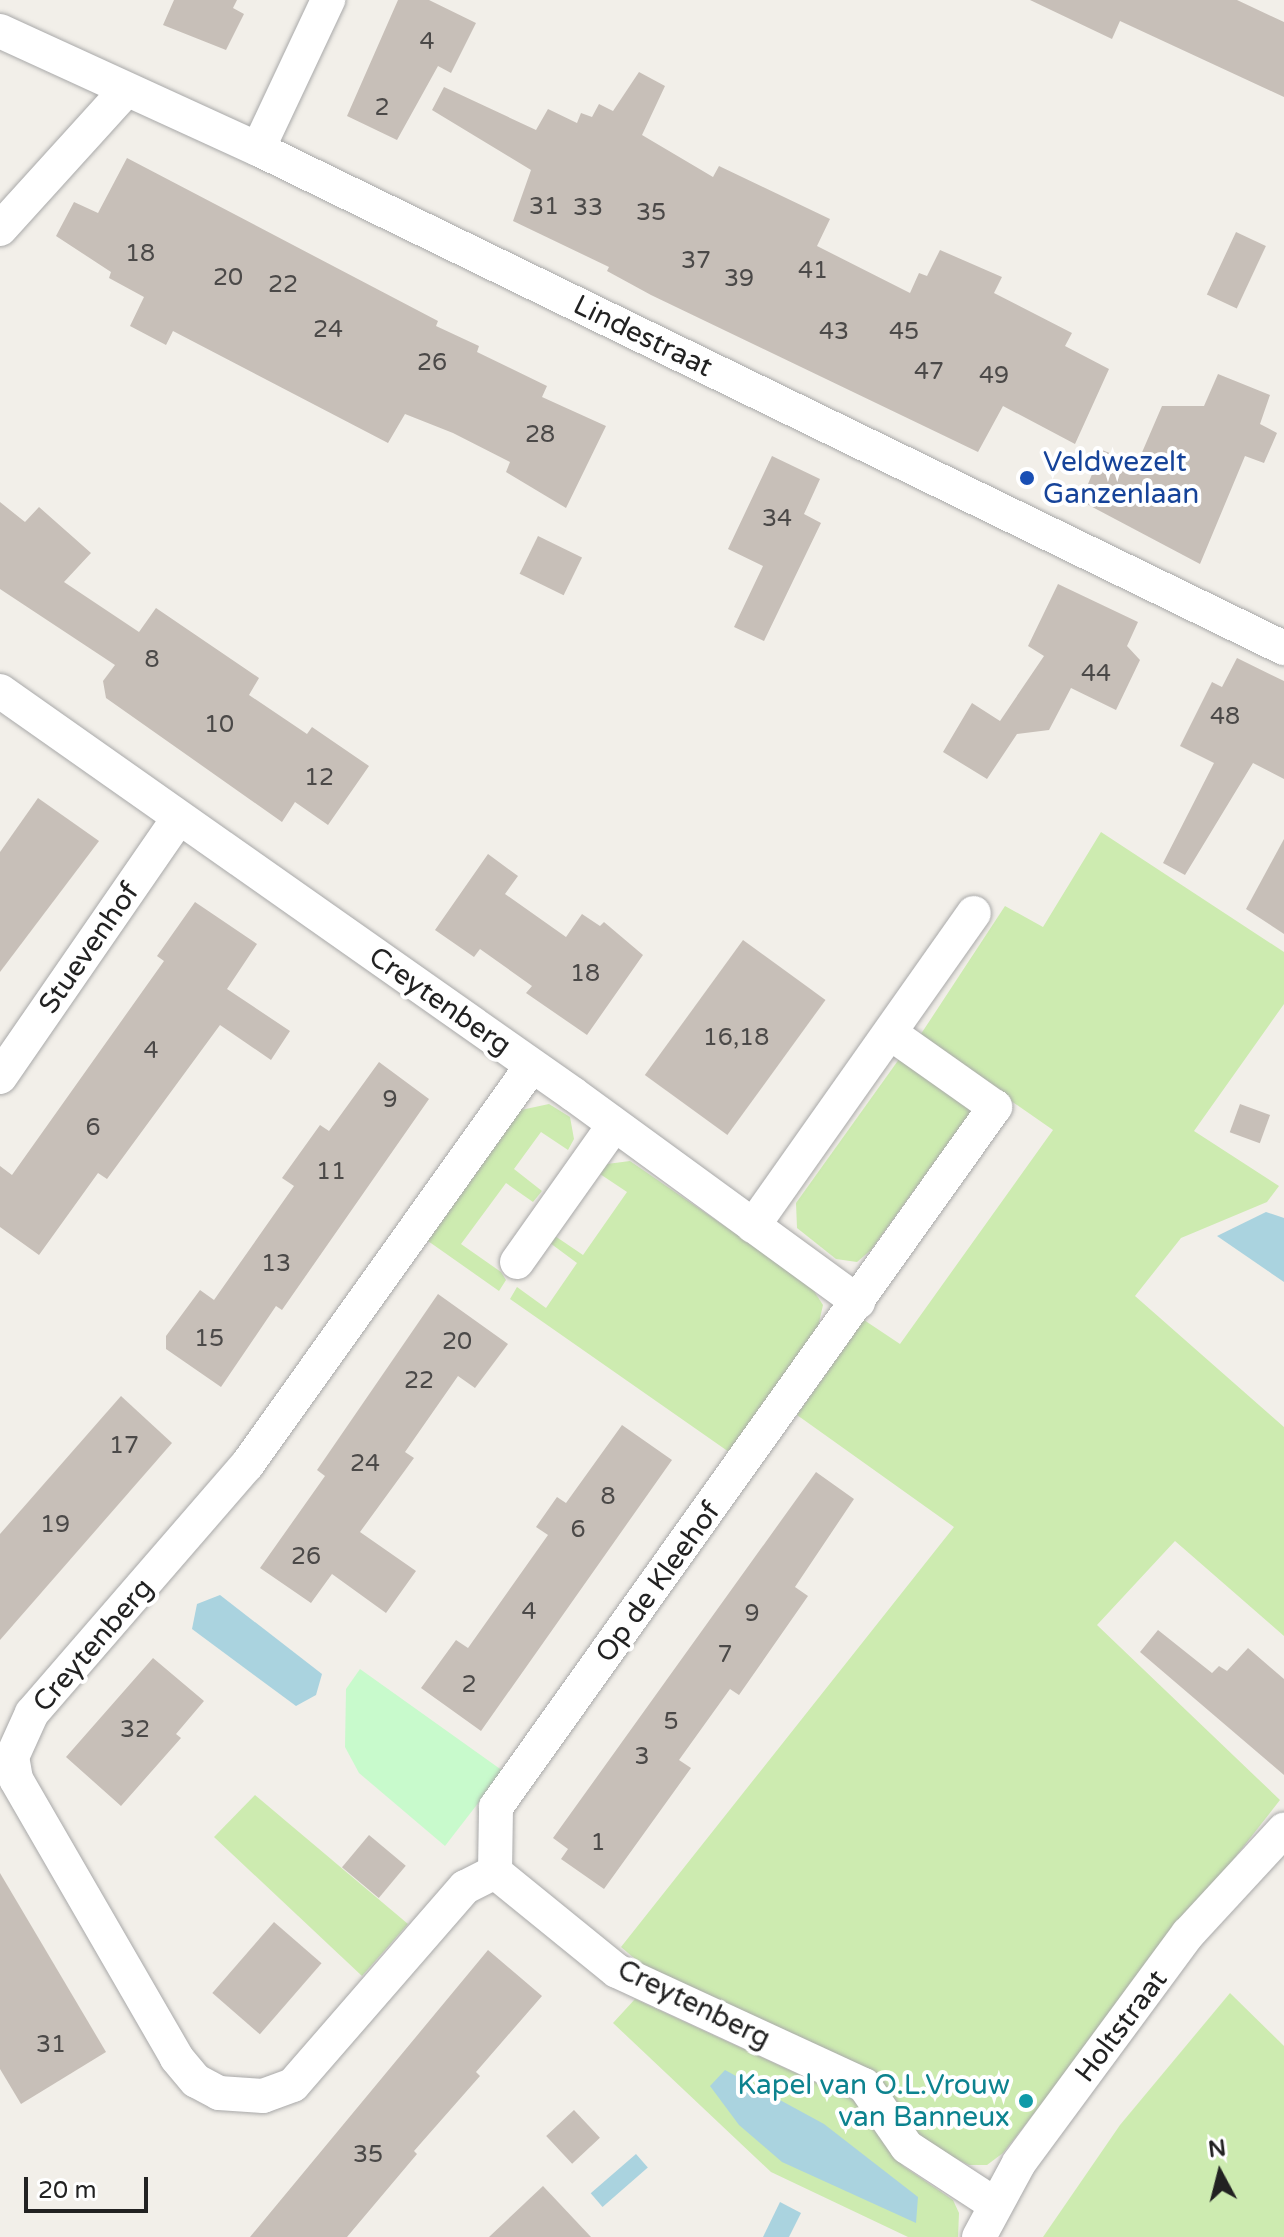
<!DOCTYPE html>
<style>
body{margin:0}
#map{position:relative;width:1284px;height:2237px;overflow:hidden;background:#f2efe9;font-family:"Varela Round",sans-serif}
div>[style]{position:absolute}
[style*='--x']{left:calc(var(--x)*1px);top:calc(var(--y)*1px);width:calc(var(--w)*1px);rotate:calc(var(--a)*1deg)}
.grass>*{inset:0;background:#cdebb0}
.park>*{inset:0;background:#c8facc}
.water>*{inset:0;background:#aad3df;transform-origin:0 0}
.building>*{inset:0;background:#c7bfb8;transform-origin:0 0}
.roads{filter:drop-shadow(0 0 2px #a9a9a9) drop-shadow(0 0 2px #a9a9a9)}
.street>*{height:34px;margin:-17px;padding:0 17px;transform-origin:17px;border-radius:17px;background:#fff}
.dots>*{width:22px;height:22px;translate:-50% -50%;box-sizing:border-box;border:4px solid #fff;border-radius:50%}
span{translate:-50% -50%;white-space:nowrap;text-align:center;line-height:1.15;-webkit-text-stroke:8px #fff;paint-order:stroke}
.number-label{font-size:24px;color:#4b4948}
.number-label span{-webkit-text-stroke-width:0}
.street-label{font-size:28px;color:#222}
.transit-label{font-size:28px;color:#164399}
.left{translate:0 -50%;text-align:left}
.culture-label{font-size:28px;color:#0d838f}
.right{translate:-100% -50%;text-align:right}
.north{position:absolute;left:1180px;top:2133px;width:80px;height:80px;-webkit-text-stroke:6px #fff;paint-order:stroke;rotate:353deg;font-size:22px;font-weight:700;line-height:32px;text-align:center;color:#222}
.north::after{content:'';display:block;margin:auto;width:28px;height:36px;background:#222;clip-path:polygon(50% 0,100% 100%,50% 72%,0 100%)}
.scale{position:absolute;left:24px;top:2177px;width:124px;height:36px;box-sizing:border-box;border:4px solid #222;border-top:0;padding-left:10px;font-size:24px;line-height:28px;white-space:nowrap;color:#222;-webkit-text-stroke:6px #fff;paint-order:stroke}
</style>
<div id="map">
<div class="grass">
<div style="clip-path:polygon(1101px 832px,1284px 952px,1284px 1004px,1194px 1131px,1279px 1186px,1267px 1202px,1181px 1238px,1135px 1296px,1284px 1427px,1284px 1636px,1175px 1541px,1097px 1625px,1280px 1800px,1003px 2153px,987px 2165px,969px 2165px,925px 2144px,875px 2078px,648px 1970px,621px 1947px,954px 1527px,797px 1415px,864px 1320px,900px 1344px,1053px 1130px,919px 1037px,1005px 906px,1043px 927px)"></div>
<div style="clip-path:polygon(902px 1055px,975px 1106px,871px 1250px,857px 1262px,836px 1259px,797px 1228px,796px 1203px)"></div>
<div style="clip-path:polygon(549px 1104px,570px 1117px,574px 1139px,568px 1150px,541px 1132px,514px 1169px,542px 1191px,533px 1202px,506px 1183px,461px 1244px,501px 1272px,506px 1280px,499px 1291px,428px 1241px,521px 1110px)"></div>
<div style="clip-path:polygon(630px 1161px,810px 1285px,823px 1305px,818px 1327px,729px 1452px,510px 1299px,517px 1287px,546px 1308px,577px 1263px,550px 1243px,555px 1236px,583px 1255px,627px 1192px,600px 1174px,607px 1164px)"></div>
<div style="clip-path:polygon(255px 1795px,408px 1924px,362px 1976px,214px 1837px)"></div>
<div style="clip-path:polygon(1230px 1993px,1284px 2046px,1284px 2237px,1043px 2237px,1120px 2125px)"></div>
<div style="clip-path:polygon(635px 1999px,856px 2101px,903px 2166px,953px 2200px,959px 2213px,958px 2237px,908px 2237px,771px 2172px,613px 2023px)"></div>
</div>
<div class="park">
<div style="clip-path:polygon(360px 1669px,503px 1771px,445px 1846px,359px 1773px,345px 1747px,346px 1689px)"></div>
</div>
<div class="water">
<div style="clip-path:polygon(1266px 1212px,1284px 1218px,1284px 1282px,1217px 1236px)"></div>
<div style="clip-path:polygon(220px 1595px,322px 1674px,316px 1695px,296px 1706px,192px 1629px,197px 1604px)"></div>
<div style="clip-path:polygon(725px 2070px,824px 2124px,918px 2197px,916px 2223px,782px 2162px,739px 2125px,710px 2086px)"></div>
<div style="left:636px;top:2154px;width:18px;height:60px;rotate:49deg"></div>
<div style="clip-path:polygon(780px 2202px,801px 2213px,789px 2237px,763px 2237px)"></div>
</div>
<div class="building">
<div style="clip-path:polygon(174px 0,237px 0,233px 8px,244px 14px,226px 50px,163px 25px)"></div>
<div style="clip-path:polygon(398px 0,429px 0,476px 23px,451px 73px,438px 66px,397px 140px,347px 116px)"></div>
<div style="clip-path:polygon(1030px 0,1237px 0,1284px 22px,1284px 97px,1120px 21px,1112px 39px)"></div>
<div style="clip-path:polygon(639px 72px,665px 86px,642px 135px,713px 177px,719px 166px,830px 219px,817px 246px,910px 293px,919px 273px,927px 276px,940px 250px,1002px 277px,994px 293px,1072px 333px,1065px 346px,1109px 369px,1075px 444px,1003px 406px,978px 452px,651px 295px,607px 271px,609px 267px,513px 221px,531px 170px,432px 110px,444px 87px,536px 130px,548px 109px,577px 123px,581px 113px,592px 117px,599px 104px,613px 111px)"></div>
<div style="clip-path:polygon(127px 158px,438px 321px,436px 326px,479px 346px,477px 352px,547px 386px,542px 397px,606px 426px,566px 508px,506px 472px,510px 462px,453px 433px,405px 414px,388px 443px,173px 331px,166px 345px,130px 326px,144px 297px,109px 278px,111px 272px,56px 236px,74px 202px,98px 213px)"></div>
<div style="left:1236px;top:232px;width:33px;height:69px;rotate:25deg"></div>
<div style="clip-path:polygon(1218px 374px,1270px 395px,1260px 424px,1277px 433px,1264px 463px,1245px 456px,1200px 564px,1081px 501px,1102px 450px,1137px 464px,1162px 406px,1204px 406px)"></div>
<div style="clip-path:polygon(772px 456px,820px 479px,804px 514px,821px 523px,764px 641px,734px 627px,763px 566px,728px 549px)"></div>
<div style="clip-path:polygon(0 502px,25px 522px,39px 507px,91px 553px,64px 582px,139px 632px,156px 608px,259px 678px,249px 695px,307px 734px,312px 727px,369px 766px,328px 825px,295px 802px,282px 822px,106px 698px,103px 681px,115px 665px,0 589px)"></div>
<div style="left:538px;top:536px;width:49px;height:42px;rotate:26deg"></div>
<div style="clip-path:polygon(1058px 584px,1138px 622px,1127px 646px,1140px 660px,1116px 710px,1071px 688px,1049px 730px,1017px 734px,987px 779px,943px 752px,972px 703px,1000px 721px,1044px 656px,1028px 646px)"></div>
<div style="clip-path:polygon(1237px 658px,1284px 681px,1284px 779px,1253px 763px,1185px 875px,1163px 863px,1214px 763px,1180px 746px,1212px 682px,1222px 687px)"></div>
<div style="clip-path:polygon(38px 798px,99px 841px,0 972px,0 852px)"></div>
<div style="clip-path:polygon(1284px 839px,1284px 934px,1246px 909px)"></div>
<div style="clip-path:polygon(488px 854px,518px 876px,505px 894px,566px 937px,582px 914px,600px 926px,604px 922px,643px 955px,587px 1035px,526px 993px,532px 986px,480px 949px,474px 957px,435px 930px)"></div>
<div style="clip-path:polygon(195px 902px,257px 944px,227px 989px,290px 1031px,271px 1060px,220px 1025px,107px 1179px,98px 1173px,39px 1255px,0 1227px,0 1166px,12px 1175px,164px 961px,157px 956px)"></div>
<div style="left:743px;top:940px;width:102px;height:167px;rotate:36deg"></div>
<div style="clip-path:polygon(379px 1062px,429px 1099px,282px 1310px,276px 1306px,221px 1387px,166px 1349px,166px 1336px,200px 1290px,214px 1300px,294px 1186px,282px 1178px,320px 1125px,329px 1131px)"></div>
<div style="left:1240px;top:1104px;width:32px;height:30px;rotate:20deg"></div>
<div style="clip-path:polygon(438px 1294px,508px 1344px,475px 1388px,458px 1376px,405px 1452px,414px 1458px,360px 1532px,416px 1571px,386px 1613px,332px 1574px,311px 1603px,260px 1568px,325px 1476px,317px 1470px)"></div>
<div style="clip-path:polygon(121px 1396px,172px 1443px,0 1640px,0 1534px)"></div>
<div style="clip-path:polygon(622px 1425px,672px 1460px,481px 1731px,421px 1688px,456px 1640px,468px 1648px,548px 1535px,536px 1527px,557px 1497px,566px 1503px)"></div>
<div style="clip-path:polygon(816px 1472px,854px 1499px,795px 1587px,808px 1596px,739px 1695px,730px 1689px,679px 1760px,691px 1768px,604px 1889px,561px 1859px,568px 1849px,553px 1838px)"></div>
<div style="clip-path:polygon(1158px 1630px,1212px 1673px,1219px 1666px,1227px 1671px,1248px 1648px,1284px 1679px,1284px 1775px,1140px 1652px)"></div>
<div style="clip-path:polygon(153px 1658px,204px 1701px,176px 1734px,181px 1738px,121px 1806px,66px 1757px)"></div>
<div style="left:369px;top:1835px;width:48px;height:42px;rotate:40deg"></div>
<div style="clip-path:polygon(0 1873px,106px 2052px,21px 2104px,0 2069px)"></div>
<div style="left:274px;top:1922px;width:63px;height:94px;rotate:41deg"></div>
<div style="clip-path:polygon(488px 1950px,542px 1996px,476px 2072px,480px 2076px,414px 2151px,417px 2154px,347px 2237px,250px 2237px)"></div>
<div style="left:574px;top:2110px;width:38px;height:38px;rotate:47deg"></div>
<div style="clip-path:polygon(543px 2186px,591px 2237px,489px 2237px)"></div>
</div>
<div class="roads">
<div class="street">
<div style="--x:0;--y:31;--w:284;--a:24.6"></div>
<div style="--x:258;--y:149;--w:1141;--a:25.94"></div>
<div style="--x:258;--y:149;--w:165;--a:-64.8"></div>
<div style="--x:0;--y:229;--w:188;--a:-47.8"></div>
<div style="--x:0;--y:691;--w:701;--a:35.12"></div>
<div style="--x:573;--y:1094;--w:353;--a:36.1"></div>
<div style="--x:0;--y:1077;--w:315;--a:-55.4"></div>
<div style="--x:753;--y:1226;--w:383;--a:-54.8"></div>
<div style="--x:517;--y:1262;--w:168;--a:-54.7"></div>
<div style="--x:495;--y:1872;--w:34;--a:153"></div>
<div style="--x:465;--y:1887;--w:262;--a:131"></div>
<div style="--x:293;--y:2085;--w:32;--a:160"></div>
<div style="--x:263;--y:2096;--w:44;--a:-176.1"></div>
<div style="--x:219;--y:2093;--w:26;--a:-152"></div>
<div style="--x:196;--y:2081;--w:30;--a:-130"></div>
<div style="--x:177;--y:2058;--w:322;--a:-120"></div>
<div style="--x:16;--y:1779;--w:22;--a:-100"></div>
<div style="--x:12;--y:1757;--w:48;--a:-65.6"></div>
<div style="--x:32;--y:1713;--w:328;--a:-49.1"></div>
<div style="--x:247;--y:1465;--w:490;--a:-54.5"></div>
<div style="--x:495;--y:1872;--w:65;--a:-89.1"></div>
<div style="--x:496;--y:1807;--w:860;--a:-54.52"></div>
<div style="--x:995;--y:1107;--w:128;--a:-144.8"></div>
<div style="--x:495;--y:1872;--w:157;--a:39.1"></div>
<div style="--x:617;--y:1971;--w:272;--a:24.8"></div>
<div style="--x:864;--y:2085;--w:75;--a:55.3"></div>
<div style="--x:907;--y:2147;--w:106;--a:33.1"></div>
<div style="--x:979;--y:2237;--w:84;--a:-61.6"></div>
<div style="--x:1019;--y:2163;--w:285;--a:-53.6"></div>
<div style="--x:1188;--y:1934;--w:142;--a:-47.3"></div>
</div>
</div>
<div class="dots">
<div style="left:1027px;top:478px;background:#1a4fb4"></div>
<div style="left:1026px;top:2101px;background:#0f9aa8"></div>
</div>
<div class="number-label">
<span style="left:427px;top:42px">4</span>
<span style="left:382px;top:108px">2</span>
<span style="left:544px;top:207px">31</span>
<span style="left:588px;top:208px">33</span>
<span style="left:651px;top:213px">35</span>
<span style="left:140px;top:254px">18</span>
<span style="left:696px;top:261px">37</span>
<span style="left:813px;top:271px">41</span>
<span style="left:228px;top:278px">20</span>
<span style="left:739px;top:279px">39</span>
<span style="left:283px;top:285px">22</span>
<span style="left:328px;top:330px">24</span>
<span style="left:834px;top:332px">43</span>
<span style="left:904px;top:332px">45</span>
<span style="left:432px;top:363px">26</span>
<span style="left:929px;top:372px">47</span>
<span style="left:994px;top:376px">49</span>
<span style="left:540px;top:435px">28</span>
<span style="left:777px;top:519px">34</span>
<span style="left:152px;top:660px">8</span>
<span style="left:1096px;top:674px">44</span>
<span style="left:1225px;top:717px">48</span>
<span style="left:219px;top:725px">10</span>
<span style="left:319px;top:778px">12</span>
<span style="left:585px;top:974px">18</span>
<span style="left:736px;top:1038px">16,18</span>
<span style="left:151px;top:1051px">4</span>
<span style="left:390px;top:1100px">9</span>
<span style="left:93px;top:1128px">6</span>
<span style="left:331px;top:1172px">11</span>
<span style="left:276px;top:1264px">13</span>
<span style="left:209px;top:1339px">15</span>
<span style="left:457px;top:1342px">20</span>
<span style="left:419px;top:1381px">22</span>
<span style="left:124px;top:1446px">17</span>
<span style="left:365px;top:1464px">24</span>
<span style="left:608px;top:1497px">8</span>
<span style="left:55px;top:1525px">19</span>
<span style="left:578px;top:1530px">6</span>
<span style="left:306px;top:1557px">26</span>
<span style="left:529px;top:1612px">4</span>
<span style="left:752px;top:1614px">9</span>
<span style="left:725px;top:1655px">7</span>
<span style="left:469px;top:1685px">2</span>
<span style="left:671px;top:1722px">5</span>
<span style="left:135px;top:1730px">32</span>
<span style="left:642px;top:1757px">3</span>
<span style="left:598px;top:1843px">1</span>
<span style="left:51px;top:2045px">31</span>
<span style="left:368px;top:2155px">35</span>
</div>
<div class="street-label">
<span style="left:643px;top:336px;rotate:26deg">Lindestraat</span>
<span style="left:89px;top:948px;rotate:-55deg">Stuevenhof</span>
<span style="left:440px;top:1001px;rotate:35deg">Creytenberg</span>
<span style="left:658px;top:1582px;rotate:-54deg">Op de Kleehof</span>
<span style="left:93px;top:1645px;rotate:-49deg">Creytenberg</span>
<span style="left:694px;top:2004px;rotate:26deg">Creytenberg</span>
<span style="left:1121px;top:2026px;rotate:-53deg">Holtstraat</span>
</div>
<div class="transit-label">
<span class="left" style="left:1043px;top:478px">Veldwezelt<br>Ganzenlaan</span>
</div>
<div class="culture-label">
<span class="right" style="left:1010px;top:2101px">Kapel van O.L.Vrouw<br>van Banneux</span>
</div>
<div class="north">N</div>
<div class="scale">20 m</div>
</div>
